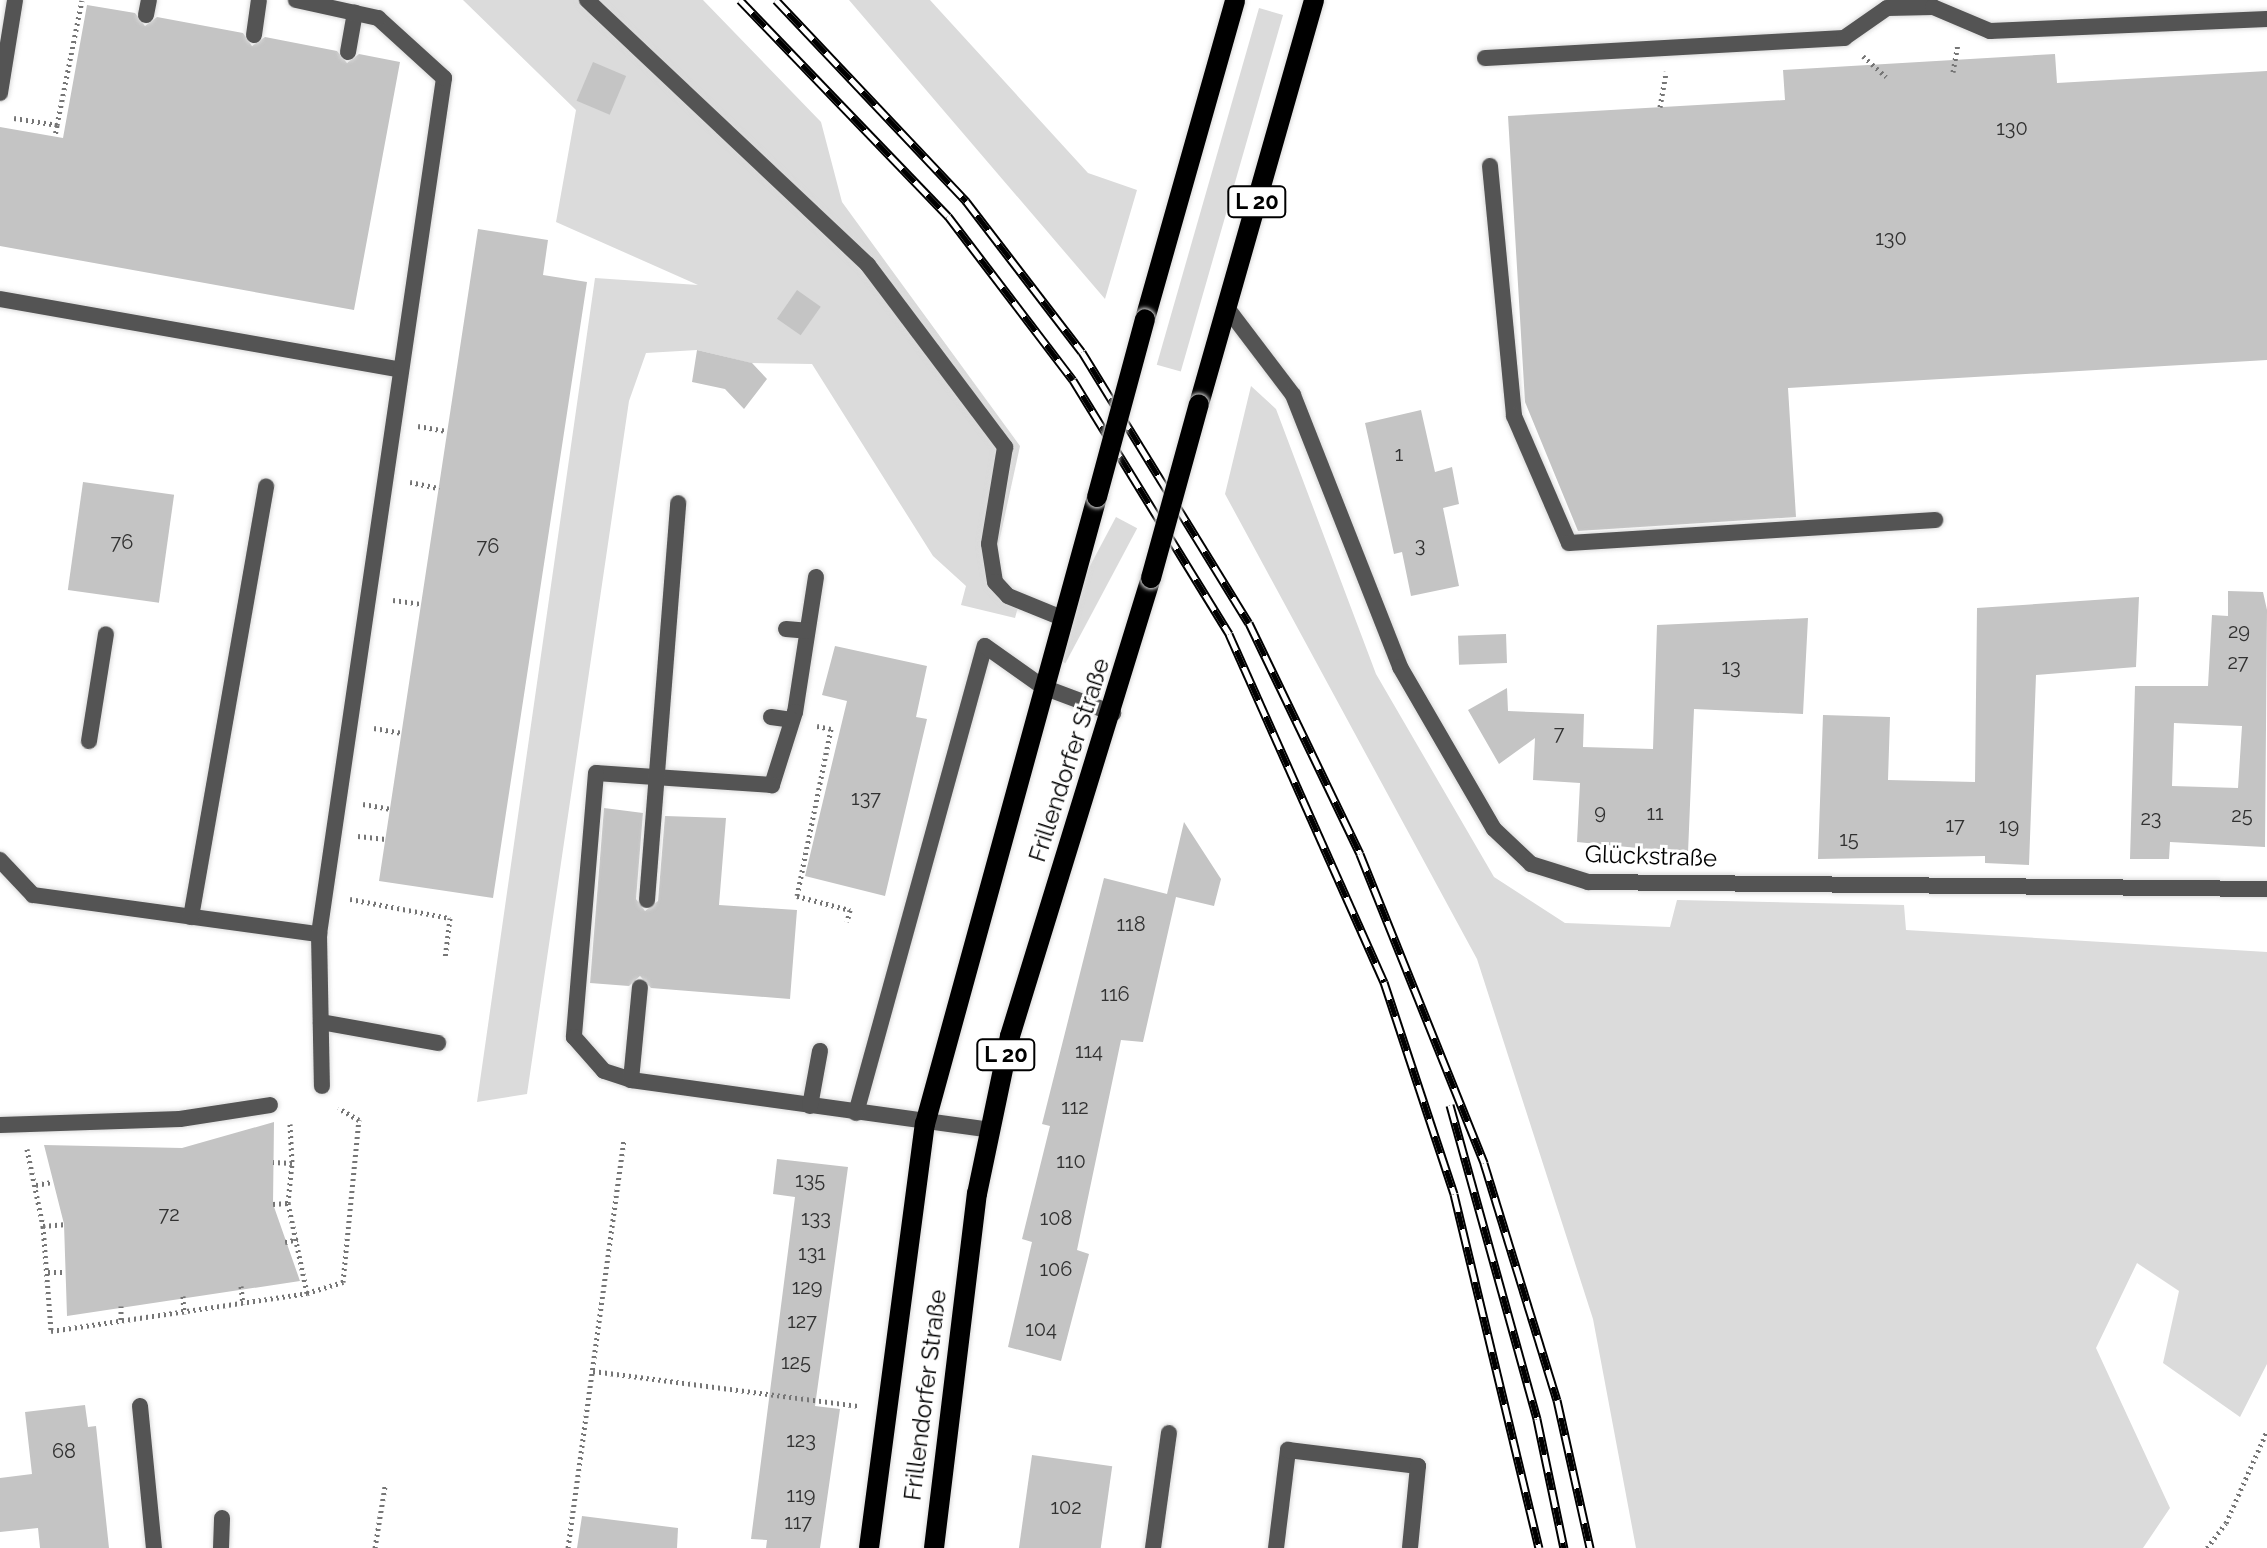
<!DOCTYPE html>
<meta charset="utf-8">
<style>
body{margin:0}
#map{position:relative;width:2267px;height:1548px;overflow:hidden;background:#fff;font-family:Raleway,sans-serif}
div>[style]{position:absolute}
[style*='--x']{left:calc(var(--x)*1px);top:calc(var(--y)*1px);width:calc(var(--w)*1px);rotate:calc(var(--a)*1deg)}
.green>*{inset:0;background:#dbdbdb;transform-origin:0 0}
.building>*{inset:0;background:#c4c4c4;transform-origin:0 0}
.path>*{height:5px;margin-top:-2.5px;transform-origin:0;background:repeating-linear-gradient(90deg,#767676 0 2px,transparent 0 6px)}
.roads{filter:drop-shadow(0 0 2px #dbdbdb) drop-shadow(0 0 2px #dbdbdb)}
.lane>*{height:16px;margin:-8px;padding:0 8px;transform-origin:8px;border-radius:8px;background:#545454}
.street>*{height:16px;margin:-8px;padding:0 8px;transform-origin:8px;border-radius:8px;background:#545454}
.primary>*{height:20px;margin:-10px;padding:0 10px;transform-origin:10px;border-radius:10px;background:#000}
.rail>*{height:9px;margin-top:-4.5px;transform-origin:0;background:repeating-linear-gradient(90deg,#fff 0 18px,#000 0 36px);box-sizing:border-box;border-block:2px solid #000}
.bridges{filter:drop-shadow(0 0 2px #dbdbdb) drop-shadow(0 0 2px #dbdbdb)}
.primary-bridge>*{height:20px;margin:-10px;padding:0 10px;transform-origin:10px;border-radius:10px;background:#000}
span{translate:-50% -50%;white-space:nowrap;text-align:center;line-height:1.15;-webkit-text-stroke:6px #fff;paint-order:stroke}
.number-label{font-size:20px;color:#313131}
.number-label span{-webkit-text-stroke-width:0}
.shield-label span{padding:2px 6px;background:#fff;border:2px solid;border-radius:6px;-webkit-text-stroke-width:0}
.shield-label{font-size:22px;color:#000;font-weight:700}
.street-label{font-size:24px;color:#000}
</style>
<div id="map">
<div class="green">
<div style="clip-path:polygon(463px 0,703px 0,821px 122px,842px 202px,1020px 446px,997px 551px,1004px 582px,1021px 596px,1015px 618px,961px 605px,966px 586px,933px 556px,812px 364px,751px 363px,697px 350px,646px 353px,629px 401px,527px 1094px,477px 1102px,595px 278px,698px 285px,556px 222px,576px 110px)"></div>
<div style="clip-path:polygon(849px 0,930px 0,1088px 173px,1137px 190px,1105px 299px)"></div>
<div style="left:1259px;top:8px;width:25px;height:371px;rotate:16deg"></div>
<div style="clip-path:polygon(1251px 386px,1276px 409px,1376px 674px,1494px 877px,1565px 923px,1670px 927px,1677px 900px,1904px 905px,1906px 930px,2267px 952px,2267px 1364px,2240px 1417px,2163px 1363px,2179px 1291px,2137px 1263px,2096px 1348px,2170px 1508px,2143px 1548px,1636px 1548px,1593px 1319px,1477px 959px,1225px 494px)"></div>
<div style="left:1116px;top:517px;width:24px;height:153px;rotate:28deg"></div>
</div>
<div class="building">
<div style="clip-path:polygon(87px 5px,135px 13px,145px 26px,157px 17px,243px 33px,252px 46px,265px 37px,337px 51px,347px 63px,359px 54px,400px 62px,354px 310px,0 246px,0 127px,63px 138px)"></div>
<div style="clip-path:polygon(2055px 54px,2057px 83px,2267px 71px,2267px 360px,1788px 388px,1796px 517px,1578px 531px,1525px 402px,1508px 116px,1785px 100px,1783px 70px)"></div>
<div style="left:593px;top:62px;width:36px;height:42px;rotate:23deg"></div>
<div style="clip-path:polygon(478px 229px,548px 240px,543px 275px,587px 282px,493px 898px,379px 881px)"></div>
<div style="left:797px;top:290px;width:29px;height:35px;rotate:35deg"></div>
<div style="clip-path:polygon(697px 350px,752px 363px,767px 379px,744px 409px,725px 389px,692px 382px)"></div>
<div style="clip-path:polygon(1421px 410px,1435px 472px,1452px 467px,1459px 504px,1443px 508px,1459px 586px,1411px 596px,1402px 552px,1394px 554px,1365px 423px)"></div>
<div style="left:83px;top:482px;width:92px;height:109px;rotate:8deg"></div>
<div style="clip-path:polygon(evenodd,2228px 591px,2263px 592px,2267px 610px,2265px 847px,2170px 842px,2169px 859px,2130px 859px,2135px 686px,2208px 686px,2212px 615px,2228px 616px,2228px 591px,2174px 723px,2242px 726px,2238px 788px,2172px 786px,2174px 723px)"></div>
<div style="clip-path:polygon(2139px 597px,2136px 667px,2036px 675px,2029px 865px,1985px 863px,1985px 856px,1818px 859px,1823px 715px,1890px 717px,1888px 780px,1975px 782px,1977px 608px)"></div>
<div style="clip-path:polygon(1808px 618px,1803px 714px,1694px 709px,1688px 853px,1577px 842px,1580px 783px,1533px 780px,1535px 738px,1499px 764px,1468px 710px,1507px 688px,1508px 711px,1584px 714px,1583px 747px,1653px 749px,1657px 625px)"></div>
<div style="left:1506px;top:634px;width:29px;height:48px;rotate:88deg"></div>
<div style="clip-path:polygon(835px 646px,927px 666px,916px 717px,927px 719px,885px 896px,805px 876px,847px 701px,822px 695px)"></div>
<div style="clip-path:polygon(604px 808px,643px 813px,636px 899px,645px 911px,658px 901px,665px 816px,726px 818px,719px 905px,797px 910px,790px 999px,651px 988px,640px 976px,629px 986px,590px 983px)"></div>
<div style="clip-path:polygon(1184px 822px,1221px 879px,1214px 906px,1176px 897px,1143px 1042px,1121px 1040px,1077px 1250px,1089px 1254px,1061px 1361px,1008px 1347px,1032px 1242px,1022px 1239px,1050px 1126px,1042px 1124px,1104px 878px,1167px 894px)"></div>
<div style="clip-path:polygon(274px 1122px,273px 1204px,300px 1281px,67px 1316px,64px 1224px,44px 1145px,182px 1148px)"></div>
<div style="clip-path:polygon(777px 1159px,848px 1167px,815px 1406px,840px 1409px,820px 1548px,766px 1548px,767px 1540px,751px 1539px,795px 1197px,773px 1194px)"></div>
<div style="clip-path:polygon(85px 1405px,88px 1427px,96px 1426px,109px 1548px,40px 1548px,38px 1528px,0 1532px,0 1478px,32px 1474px,25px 1412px)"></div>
<div style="left:1032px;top:1455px;width:81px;height:94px;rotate:8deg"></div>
<div style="clip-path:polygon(582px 1516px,678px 1528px,677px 1548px,577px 1548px)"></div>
</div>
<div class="path">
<div style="--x:1863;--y:56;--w:31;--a:42"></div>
<div style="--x:1953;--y:72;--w:27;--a:-80"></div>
<div style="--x:1660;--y:107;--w:36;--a:-80"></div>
<div style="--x:14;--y:118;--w:44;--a:9.2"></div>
<div style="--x:57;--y:125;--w:11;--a:100"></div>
<div style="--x:57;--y:125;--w:127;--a:-78.7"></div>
<div style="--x:418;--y:426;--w:29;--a:10"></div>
<div style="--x:410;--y:482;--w:30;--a:12"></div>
<div style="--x:393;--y:600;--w:28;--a:8"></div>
<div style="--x:817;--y:726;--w:14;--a:12"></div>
<div style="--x:831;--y:729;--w:170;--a:101.5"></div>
<div style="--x:797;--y:896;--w:55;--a:14.8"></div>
<div style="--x:850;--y:910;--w:12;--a:104"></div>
<div style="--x:374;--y:728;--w:27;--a:10"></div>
<div style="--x:363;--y:804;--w:27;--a:10"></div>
<div style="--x:358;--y:836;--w:28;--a:6"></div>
<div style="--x:350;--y:899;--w:102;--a:10.8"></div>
<div style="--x:450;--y:918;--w:38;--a:97"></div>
<div style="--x:290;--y:1124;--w:39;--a:87"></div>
<div style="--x:27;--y:1149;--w:79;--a:78.3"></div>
<div style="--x:43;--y:1226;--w:105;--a:85.6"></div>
<div style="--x:51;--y:1331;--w:259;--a:-8.4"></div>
<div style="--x:307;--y:1293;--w:92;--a:-101.9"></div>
<div style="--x:288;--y:1203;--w:40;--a:-84.3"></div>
<div style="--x:292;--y:1163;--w:19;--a:-177"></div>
<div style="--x:36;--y:1185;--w:16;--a:-11"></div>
<div style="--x:273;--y:1204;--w:15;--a:-4"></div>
<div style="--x:43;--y:1226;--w:21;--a:-5"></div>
<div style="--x:285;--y:1242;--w:13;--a:-13"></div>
<div style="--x:48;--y:1272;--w:17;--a:0"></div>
<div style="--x:241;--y:1286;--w:18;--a:84"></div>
<div style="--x:307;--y:1293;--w:38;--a:-17"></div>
<div style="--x:343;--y:1282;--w:163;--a:-84.4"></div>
<div style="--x:359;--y:1120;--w:24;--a:-150"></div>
<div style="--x:183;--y:1296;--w:18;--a:87"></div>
<div style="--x:121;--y:1306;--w:17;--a:90"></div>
<div style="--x:593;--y:1371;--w:269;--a:7.5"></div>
<div style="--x:375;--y:1548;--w:63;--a:-80.8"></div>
<div style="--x:568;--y:1548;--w:411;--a:-82.2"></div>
<div style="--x:2207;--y:1548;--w:31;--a:-53"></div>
<div style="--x:2226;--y:1523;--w:101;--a:-66"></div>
</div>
<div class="roads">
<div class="lane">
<div style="--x:587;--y:0;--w:386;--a:43.3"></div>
<div style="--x:868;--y:265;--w:228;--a:53"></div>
<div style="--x:1005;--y:447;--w:98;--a:99.4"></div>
<div style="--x:989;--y:544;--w:38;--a:81"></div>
<div style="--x:995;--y:582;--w:19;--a:47"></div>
<div style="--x:1008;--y:596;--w:58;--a:22.2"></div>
<div style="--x:146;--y:15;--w:15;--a:-79"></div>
<div style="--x:254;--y:35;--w:35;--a:-82"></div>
<div style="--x:348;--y:52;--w:40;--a:-80"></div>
<div style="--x:1485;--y:58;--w:360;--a:-3.2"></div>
<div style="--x:1844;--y:38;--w:52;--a:-34.9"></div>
<div style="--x:1887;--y:8;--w:46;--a:-1.2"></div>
<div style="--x:1933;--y:7;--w:62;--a:22.8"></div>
<div style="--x:1990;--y:31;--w:277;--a:-2.5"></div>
<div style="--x:0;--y:93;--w:94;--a:-80.8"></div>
<div style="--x:1490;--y:166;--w:251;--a:84.5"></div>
<div style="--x:1514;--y:416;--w:138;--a:66.6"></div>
<div style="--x:1569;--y:543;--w:367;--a:-3.6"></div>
<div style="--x:0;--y:299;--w:407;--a:10"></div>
<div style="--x:816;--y:577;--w:137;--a:98.8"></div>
<div style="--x:795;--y:712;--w:77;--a:107.5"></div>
<div style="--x:772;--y:785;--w:176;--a:-176.1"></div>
<div style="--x:596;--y:773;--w:265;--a:94.8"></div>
<div style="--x:574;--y:1037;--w:45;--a:48.6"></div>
<div style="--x:604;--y:1071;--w:28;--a:18"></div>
<div style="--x:631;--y:1080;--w:363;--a:7.9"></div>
<div style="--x:786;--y:629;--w:21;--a:5"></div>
<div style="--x:771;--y:717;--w:21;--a:8"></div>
<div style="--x:89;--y:741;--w:108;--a:-81"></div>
<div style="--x:0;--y:860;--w:48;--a:46.7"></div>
<div style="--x:33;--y:895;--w:289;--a:7.8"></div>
<div style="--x:319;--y:934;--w:865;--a:-81.69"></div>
<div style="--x:444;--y:78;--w:89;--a:-137.7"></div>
<div style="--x:378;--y:18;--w:84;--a:-167.6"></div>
<div style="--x:647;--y:900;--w:398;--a:-85.5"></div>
<div style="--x:191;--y:917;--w:437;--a:-80.1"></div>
<div style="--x:319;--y:934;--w:152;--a:88.9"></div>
<div style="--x:321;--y:1022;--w:119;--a:10.2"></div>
<div style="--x:631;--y:1080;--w:93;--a:-84.5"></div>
<div style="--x:810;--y:1106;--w:56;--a:-79.7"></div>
<div style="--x:856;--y:1113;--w:484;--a:-74.6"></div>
<div style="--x:985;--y:646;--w:71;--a:35.3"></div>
<div style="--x:1043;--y:687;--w:75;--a:20.4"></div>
<div style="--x:0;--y:1125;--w:180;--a:-1.9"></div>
<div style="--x:180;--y:1119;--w:91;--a:-8.8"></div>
<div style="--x:140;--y:1406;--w:143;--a:84.4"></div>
<div style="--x:221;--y:1548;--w:30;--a:-88"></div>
<div style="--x:1153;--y:1548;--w:116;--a:-82.1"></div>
<div style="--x:1276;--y:1548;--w:99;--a:-83"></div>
<div style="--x:1288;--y:1450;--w:131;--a:7"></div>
<div style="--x:1418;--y:1466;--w:82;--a:95.6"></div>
</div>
<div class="street">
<div style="--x:1227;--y:308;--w:109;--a:52.8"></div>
<div style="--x:1293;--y:395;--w:292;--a:68.5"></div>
<div style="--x:1400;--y:667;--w:187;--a:59.9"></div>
<div style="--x:1494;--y:829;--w:51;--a:43.4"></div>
<div style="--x:1531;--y:864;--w:60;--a:17.5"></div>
<div style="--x:1588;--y:882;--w:679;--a:0.59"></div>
</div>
<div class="primary">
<div style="--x:1145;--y:319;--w:331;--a:-74.2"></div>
<div style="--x:1199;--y:404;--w:420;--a:-74.1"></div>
<div style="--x:869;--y:1548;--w:428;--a:-82.5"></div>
<div style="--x:925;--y:1124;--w:650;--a:-74.66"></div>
<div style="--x:934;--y:1548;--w:357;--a:-83.1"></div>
<div style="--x:977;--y:1194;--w:161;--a:-78.2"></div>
<div style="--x:1010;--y:1036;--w:479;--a:-72.9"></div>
</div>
</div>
<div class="rail">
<div style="--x:740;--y:0;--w:300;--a:46.1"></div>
<div style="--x:948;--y:216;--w:206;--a:52.7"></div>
<div style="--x:1073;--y:380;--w:298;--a:58.4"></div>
<div style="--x:1229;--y:634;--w:381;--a:66"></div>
<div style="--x:1384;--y:982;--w:223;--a:71.7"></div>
<div style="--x:1454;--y:1194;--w:364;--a:76.5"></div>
<div style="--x:776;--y:0;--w:277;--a:46.6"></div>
<div style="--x:966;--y:201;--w:190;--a:52.5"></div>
<div style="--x:1082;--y:352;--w:318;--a:58.4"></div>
<div style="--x:1249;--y:623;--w:256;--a:64.3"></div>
<div style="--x:1360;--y:854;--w:333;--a:68.1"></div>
<div style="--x:1484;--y:1163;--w:248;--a:72.9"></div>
<div style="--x:1557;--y:1400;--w:152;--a:77.4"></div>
<div style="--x:1450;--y:1105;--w:326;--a:74.5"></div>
<div style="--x:1537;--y:1419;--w:132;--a:78.2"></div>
</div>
<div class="bridges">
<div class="primary-bridge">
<div style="--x:1097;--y:497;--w:184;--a:-74.9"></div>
<div style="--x:1151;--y:578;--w:180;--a:-74.6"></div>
</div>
</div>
<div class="number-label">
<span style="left:2012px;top:128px">130</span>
<span style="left:1891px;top:238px">130</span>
<span style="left:1399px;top:454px">1</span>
<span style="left:122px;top:542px">76</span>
<span style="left:1420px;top:545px">3</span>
<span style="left:488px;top:546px">76</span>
<span style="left:2239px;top:631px">29</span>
<span style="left:2238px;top:662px">27</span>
<span style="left:1731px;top:667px">13</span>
<span style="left:1559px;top:733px">7</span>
<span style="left:866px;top:798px">137</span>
<span style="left:1600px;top:812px">9</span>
<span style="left:1655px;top:813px">11</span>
<span style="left:2242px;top:815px">25</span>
<span style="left:2151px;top:818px">23</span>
<span style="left:1955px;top:825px">17</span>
<span style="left:2009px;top:826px">19</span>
<span style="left:1849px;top:839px">15</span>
<span style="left:1131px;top:924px">118</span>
<span style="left:1115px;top:994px">116</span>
<span style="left:1089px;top:1051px">114</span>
<span style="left:1075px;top:1107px">112</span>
<span style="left:1071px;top:1161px">110</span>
<span style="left:810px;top:1180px">135</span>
<span style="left:169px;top:1214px">72</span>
<span style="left:816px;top:1218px">133</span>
<span style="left:1056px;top:1218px">108</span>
<span style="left:812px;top:1253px">131</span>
<span style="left:1056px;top:1269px">106</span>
<span style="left:807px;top:1287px">129</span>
<span style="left:802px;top:1321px">127</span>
<span style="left:1041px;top:1329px">104</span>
<span style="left:796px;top:1362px">125</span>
<span style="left:801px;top:1440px">123</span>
<span style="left:64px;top:1451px">68</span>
<span style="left:801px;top:1495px">119</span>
<span style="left:1066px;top:1507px">102</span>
<span style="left:798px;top:1522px">117</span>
</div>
<div class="shield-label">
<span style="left:1257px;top:202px">L 20</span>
<span style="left:1006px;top:1055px">L 20</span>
</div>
<div class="street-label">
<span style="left:1069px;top:760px;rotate:-72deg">Frillendorfer Straße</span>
<span style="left:1651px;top:856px;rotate:2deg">Glückstraße</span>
<span style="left:925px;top:1395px;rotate:-83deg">Frillendorfer Straße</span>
</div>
</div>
